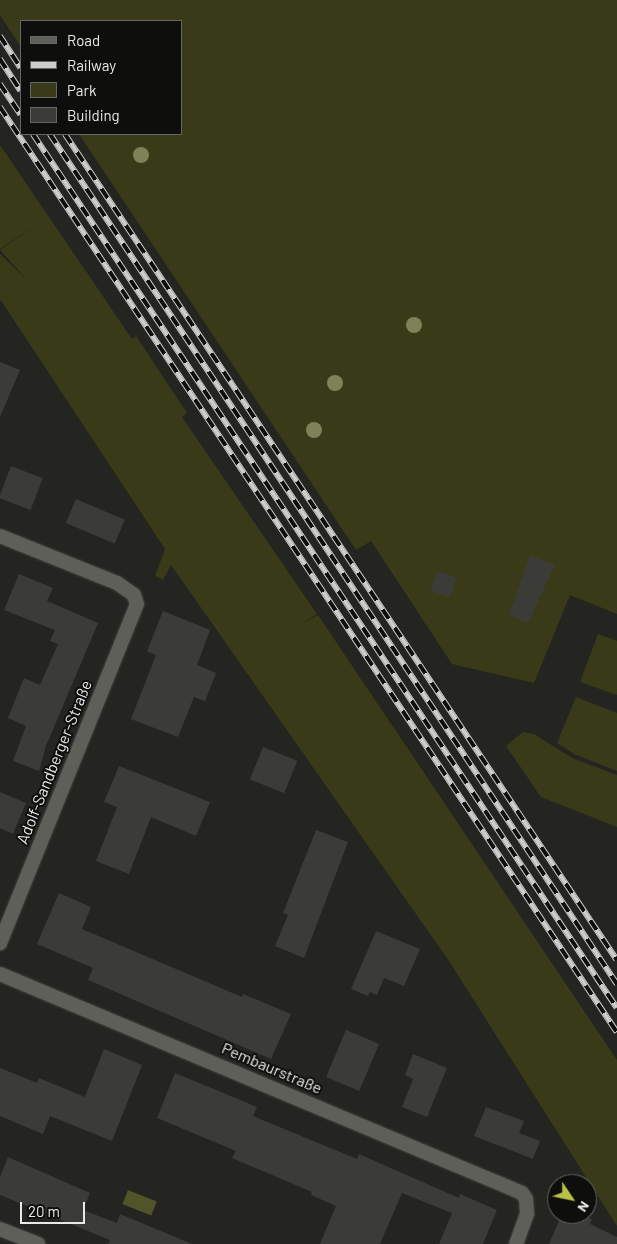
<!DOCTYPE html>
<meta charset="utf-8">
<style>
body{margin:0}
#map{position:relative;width:617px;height:1244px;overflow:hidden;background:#242520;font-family:Barlow,sans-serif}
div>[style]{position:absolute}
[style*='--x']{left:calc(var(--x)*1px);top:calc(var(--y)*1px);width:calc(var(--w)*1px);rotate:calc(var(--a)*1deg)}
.green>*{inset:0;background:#383a18}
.water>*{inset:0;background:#515428;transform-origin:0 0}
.building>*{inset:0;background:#3b3c37;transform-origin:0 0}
.roads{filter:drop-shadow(0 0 1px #43433f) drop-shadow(0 0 1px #43433f)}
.minor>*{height:14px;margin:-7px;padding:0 7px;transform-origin:7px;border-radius:7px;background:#5f5f5a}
.rail>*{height:5.5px;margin-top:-2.75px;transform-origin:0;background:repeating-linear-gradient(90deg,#0e0e0c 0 11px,#cdcecb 0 22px);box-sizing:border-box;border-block:1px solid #cdcecb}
.trees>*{width:16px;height:16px;margin:-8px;border-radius:50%;background:#7e8258}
span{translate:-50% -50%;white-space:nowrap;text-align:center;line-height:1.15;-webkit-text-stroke:4px #0e0e0c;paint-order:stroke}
.street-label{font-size:16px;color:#e9eae7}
.legend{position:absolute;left:20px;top:20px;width:162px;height:115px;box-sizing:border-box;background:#0e0e0c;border:1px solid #666664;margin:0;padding:6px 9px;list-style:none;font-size:15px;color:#e9eae7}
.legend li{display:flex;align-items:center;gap:10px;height:25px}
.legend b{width:25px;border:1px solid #666664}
.north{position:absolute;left:547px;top:1174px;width:50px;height:50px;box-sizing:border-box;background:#0e0e0c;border:1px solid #666664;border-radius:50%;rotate:124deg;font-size:14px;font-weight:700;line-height:20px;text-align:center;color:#e9eae7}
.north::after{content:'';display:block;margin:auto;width:18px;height:22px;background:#bac045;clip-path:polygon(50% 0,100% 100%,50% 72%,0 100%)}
.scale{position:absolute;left:20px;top:1202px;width:65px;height:22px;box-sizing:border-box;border:2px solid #e9eae7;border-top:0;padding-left:6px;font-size:15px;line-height:18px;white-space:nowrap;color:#e9eae7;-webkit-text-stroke:4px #0e0e0c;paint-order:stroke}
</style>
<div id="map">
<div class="green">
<div style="clip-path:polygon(0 0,617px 0,617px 614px,570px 595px,534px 683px,452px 664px,371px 541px,356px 550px,79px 134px,181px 134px,181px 21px,21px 21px,21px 47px,0 15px)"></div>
<div style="clip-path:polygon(0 145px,132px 339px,136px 336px,187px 413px,182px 417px,317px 614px,303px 623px,318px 615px,617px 1060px,617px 1226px,449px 961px,171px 565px,163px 580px,155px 576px,165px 549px,0 299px,0 254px,26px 279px,0 250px,37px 224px,0 249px)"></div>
<div style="clip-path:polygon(598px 634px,617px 641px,617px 695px,580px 682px)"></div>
<div style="clip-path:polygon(576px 697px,617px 713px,617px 771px,574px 754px,557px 743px)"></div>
<div style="clip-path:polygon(523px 732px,534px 734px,572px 758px,617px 775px,617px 827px,541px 797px,506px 746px)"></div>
</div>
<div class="water">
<div style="left:128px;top:1190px;width:31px;height:15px;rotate:22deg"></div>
</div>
<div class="building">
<div style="clip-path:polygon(0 362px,20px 370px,0 417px)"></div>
<div style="left:11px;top:466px;width:34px;height:34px;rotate:21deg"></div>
<div style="left:76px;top:499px;width:53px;height:26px;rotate:23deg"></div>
<div style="clip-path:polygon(530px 555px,555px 565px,528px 623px,509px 615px)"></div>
<div style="left:437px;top:571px;width:21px;height:21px;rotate:19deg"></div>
<div style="clip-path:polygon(19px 574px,53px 588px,47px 601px,98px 623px,46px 746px,39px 771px,13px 761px,26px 726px,8px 718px,24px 678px,40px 685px,58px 644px,50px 641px,55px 630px,4px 610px)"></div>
<div style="clip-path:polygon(163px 611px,210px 630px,197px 665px,216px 673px,205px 701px,194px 697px,178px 737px,131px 719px,156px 655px,147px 651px)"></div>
<div style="left:263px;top:747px;width:37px;height:35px;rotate:22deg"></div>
<div style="clip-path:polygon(119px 766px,210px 802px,196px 836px,151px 817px,129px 874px,96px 861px,117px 807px,104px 802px)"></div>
<div style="clip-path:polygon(0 792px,26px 803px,13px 834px,0 828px)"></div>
<div style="clip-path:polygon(316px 830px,348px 842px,304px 958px,275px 946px,288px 915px,283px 913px)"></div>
<div style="clip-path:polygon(59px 893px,91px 907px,82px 929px,242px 997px,243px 994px,291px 1014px,271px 1059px,88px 980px,93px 968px,37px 944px)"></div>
<div style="clip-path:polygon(376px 931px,420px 949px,404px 986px,384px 978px,377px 995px,370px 992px,368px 996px,351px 989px)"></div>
<div style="left:346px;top:1030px;width:36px;height:51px;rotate:23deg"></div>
<div style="clip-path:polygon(104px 1049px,142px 1065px,112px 1141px,50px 1116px,43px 1134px,0 1116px,0 1068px,37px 1083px,39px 1078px,85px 1097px)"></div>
<div style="clip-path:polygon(413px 1054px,447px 1068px,427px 1117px,402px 1107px,413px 1079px,405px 1075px)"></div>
<div style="clip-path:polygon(175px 1073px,257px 1107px,253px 1116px,357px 1159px,359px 1154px,459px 1198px,460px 1194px,497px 1210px,483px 1244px,439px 1244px,452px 1213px,402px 1193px,380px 1244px,320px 1244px,336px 1206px,311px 1195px,312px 1192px,232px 1158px,236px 1151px,157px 1118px)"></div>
<div style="clip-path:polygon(486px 1107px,524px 1121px,519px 1133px,540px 1141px,533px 1159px,474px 1136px)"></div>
<div style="clip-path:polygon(8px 1157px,90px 1193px,83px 1210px,117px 1223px,120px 1214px,192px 1244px,108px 1244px,110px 1240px,0 1195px,0 1177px)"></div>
<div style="clip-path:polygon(562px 1214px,580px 1214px,592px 1219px,590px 1224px,617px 1237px,617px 1244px,549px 1244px)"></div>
</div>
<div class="roads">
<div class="minor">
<div style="--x:0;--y:536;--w:126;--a:21.9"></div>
<div style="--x:117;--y:583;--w:21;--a:35"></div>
<div style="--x:134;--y:595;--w:9;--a:72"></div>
<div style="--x:137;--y:604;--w:366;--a:112"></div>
<div style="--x:0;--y:974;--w:566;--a:22.76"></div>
<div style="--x:522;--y:1193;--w:7;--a:56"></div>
<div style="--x:526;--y:1199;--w:15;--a:86"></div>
<div style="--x:527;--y:1214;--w:32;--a:110"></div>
<div style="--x:0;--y:1229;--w:41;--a:21.5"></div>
</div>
</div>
<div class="rail">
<div style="--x:0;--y:36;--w:38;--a:57"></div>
<div style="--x:0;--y:59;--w:38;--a:57"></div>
<div style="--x:0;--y:84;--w:37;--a:56"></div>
<div style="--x:0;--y:107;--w:1112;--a:56.3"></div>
<div style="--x:33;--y:134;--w:1051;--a:56.25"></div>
<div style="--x:50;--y:134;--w:1022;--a:56.29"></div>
<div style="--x:65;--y:134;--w:993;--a:56.25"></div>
</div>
<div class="trees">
<div style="left:141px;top:155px"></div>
<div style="left:414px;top:325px"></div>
<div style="left:335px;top:383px"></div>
<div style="left:314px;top:430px"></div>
</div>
<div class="street-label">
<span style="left:54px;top:762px;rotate:-68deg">Adolf-Sandberger-Straße</span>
<span style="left:272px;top:1068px;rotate:23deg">Pembaurstraße</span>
</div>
<ul class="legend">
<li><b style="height:6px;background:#5f5f5a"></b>Road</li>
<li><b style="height:6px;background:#cdcecb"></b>Railway</li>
<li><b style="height:14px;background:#383a18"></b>Park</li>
<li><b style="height:14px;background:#3b3c37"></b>Building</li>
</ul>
<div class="north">N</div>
<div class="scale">20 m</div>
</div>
